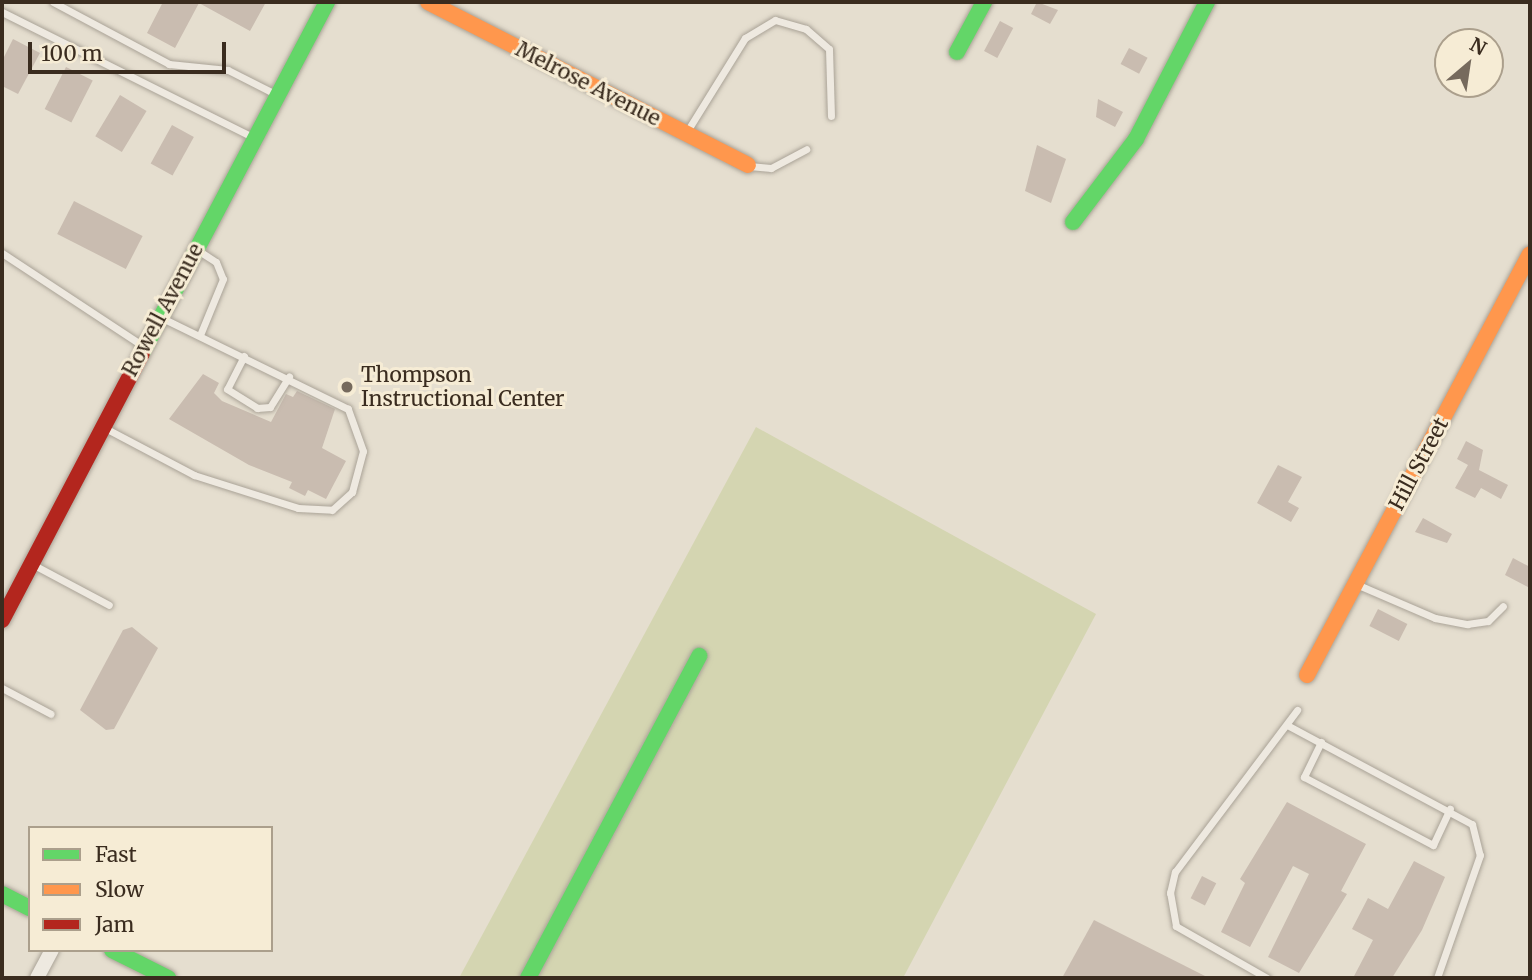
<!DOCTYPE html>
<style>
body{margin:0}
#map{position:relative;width:1532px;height:980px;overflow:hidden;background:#e5decf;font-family:Merriweather,serif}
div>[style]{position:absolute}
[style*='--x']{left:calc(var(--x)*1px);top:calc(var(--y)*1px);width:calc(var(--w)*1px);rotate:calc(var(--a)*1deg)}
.green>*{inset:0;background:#d4d5b1}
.building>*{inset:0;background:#c9bcb0;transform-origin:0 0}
.roads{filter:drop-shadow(0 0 2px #aaa397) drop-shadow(0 0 2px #aaa397)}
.lane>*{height:7px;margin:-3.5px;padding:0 3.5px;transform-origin:3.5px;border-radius:3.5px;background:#eee9e0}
.street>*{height:14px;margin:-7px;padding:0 7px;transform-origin:7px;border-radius:7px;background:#eee9e0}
.fast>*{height:16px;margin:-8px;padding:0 8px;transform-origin:8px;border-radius:8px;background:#63d668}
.slow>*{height:16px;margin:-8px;padding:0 8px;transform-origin:8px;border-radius:8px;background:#ff974d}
.jam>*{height:16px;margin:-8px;padding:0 8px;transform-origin:8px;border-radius:8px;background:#b3261e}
.dots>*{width:19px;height:19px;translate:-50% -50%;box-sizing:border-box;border:4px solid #f6ecd5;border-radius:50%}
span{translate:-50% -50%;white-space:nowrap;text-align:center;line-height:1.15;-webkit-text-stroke:6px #f6ecd5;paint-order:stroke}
.street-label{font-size:21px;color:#3a2c1f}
.poi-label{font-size:21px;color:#3a2c1f}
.left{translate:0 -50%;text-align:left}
.frame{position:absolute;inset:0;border:4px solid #3a2c1f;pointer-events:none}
.legend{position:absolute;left:28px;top:826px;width:245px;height:126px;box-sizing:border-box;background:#f6ecd5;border:2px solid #ab9f8c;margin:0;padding:9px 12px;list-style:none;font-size:21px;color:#3a2c1f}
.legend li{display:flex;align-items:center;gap:14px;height:35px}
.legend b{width:35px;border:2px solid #ab9f8c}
.north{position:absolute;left:1434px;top:28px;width:70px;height:70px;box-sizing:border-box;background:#f6ecd5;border:2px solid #ab9f8c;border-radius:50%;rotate:29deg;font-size:19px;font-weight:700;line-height:28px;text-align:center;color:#3a2c1f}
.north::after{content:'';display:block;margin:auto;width:24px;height:32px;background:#766a5d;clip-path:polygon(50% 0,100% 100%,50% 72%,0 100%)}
.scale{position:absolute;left:28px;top:42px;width:198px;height:32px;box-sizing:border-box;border:4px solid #3a2c1f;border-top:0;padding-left:9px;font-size:21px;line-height:24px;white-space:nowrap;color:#3a2c1f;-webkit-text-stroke:5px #f6ecd5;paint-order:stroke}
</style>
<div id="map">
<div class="green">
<div style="clip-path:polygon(756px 427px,1096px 614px,903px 978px,459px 978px)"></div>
</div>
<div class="building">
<div style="clip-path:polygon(163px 2px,266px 2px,250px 31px,199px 3px,175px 48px,147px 33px)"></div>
<div style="clip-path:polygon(1037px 2px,1058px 10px,1050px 24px,1031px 14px)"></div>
<div style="left:1000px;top:21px;width:15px;height:34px;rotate:28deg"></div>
<div style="clip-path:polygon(13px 39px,40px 53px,18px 94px,2px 86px,2px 61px)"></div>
<div style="left:1129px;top:48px;width:21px;height:18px;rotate:28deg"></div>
<div style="left:66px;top:67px;width:30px;height:47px;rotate:27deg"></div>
<div style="left:120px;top:95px;width:31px;height:48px;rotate:31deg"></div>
<div style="clip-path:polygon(1098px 99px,1123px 112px,1115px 127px,1096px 117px)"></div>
<div style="left:172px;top:125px;width:25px;height:44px;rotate:29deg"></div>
<div style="clip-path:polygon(1037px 145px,1066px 159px,1051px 203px,1025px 191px)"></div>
<div style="left:74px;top:201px;width:77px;height:37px;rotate:27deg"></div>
<div style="clip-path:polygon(203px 374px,219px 383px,214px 393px,222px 401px,271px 422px,286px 394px,293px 397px,297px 391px,335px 409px,322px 448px,346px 461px,326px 499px,308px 490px,305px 496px,289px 488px,292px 482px,249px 465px,169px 419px)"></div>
<div style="clip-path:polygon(1466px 441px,1483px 450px,1479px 470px,1508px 485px,1501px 499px,1481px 488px,1475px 498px,1455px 488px,1468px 465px,1457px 459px)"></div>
<div style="clip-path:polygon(1278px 465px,1302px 477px,1288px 502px,1299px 508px,1291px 522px,1257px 503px)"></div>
<div style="clip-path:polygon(1423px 518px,1452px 534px,1447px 543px,1415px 532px)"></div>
<div style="clip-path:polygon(1513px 558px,1530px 567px,1530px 588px,1505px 575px)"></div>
<div style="left:1378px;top:609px;width:33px;height:19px;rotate:27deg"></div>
<div style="clip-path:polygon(132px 627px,158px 648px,114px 729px,106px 730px,80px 710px,123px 630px)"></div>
<div style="clip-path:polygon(1287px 802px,1366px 844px,1341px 891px,1347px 894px,1299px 973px,1268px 957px,1309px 874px,1293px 866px,1250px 947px,1221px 932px,1245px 883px,1240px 879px)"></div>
<div style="clip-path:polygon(1414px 861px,1445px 877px,1422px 930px,1392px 978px,1353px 978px,1373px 940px,1352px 929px,1368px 898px,1388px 909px)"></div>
<div style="left:1202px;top:876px;width:16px;height:25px;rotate:27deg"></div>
<div style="clip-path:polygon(1094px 920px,1209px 978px,1062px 978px)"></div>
</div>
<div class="roads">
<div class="lane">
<div style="--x:53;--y:2;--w:132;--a:28.1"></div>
<div style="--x:169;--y:64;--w:59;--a:5.8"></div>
<div style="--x:228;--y:70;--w:55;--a:27"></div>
<div style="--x:2;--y:12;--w:283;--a:26.5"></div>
<div style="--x:686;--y:133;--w:112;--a:-58.2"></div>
<div style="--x:745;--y:38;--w:35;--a:-31"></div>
<div style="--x:775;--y:20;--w:32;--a:16"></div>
<div style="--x:806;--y:29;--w:30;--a:41"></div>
<div style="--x:829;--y:49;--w:67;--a:88.3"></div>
<div style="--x:749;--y:166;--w:22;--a:5"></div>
<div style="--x:771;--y:168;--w:40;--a:-28"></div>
<div style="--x:199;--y:251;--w:20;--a:33"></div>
<div style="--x:216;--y:262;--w:18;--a:68"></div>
<div style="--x:223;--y:279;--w:61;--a:112.3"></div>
<div style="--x:2;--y:253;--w:169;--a:33.4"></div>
<div style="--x:244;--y:356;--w:37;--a:117"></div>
<div style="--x:227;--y:389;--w:36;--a:32"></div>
<div style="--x:257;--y:408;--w:13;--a:-4"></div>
<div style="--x:270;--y:407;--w:36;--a:-58"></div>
<div style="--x:105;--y:428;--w:101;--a:27.8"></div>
<div style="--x:194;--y:475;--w:109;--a:17.6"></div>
<div style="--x:298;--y:508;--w:34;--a:3"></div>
<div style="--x:332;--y:510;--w:27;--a:-42"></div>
<div style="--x:352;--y:492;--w:42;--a:-75"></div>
<div style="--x:363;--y:451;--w:45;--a:-109.7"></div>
<div style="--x:348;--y:409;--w:205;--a:-153.9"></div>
<div style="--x:32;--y:564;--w:87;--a:28"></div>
<div style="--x:1356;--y:584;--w:86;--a:23.3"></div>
<div style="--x:1435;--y:618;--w:33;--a:11"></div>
<div style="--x:1467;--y:624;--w:21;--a:-8"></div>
<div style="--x:1488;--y:621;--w:21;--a:-45"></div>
<div style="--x:2;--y:688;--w:55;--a:28"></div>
<div style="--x:1287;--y:725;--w:210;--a:28.2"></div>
<div style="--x:1472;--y:824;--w:32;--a:76"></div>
<div style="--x:1480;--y:855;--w:130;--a:109.3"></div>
<div style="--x:1321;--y:742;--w:39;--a:116"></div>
<div style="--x:1304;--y:777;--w:146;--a:27.8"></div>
<div style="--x:1433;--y:845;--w:40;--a:-65"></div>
<div style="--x:1267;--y:978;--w:105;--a:-150.3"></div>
<div style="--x:1176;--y:926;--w:34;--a:-100"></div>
<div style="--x:1170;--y:893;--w:22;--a:-77"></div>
<div style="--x:1175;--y:872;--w:203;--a:-53"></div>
</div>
<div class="street">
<div style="--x:37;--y:978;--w:32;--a:-62"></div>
</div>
<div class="fast">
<div style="--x:957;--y:52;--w:57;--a:-61.6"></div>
<div style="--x:1073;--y:222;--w:104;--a:-52.8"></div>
<div style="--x:1136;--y:139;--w:154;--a:-62.6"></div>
<div style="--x:142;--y:353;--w:397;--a:-62.2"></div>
<div style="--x:2;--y:894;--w:31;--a:27"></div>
<div style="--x:112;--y:950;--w:63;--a:26.6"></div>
<div style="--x:528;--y:978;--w:365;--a:-62"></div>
</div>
<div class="slow">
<div style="--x:428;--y:2;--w:359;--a:27"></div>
<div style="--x:1307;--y:675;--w:476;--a:-62.1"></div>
</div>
<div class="jam">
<div style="--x:2;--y:620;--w:301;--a:-62.3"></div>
</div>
</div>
<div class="dots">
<div style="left:347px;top:387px;background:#766a5d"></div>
</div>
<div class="street-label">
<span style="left:588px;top:84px;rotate:27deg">Melrose Avenue</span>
<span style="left:163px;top:310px;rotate:-62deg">Rowell Avenue</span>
<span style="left:1419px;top:464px;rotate:-62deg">Hill Street</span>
</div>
<div class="poi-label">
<span class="left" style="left:361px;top:387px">Thompson<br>Instructional Center</span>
</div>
<div class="frame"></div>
<ul class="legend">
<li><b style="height:9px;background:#63d668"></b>Fast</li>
<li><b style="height:9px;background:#ff974d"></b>Slow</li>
<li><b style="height:9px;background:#b3261e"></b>Jam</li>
</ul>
<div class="north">N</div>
<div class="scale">100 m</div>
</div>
